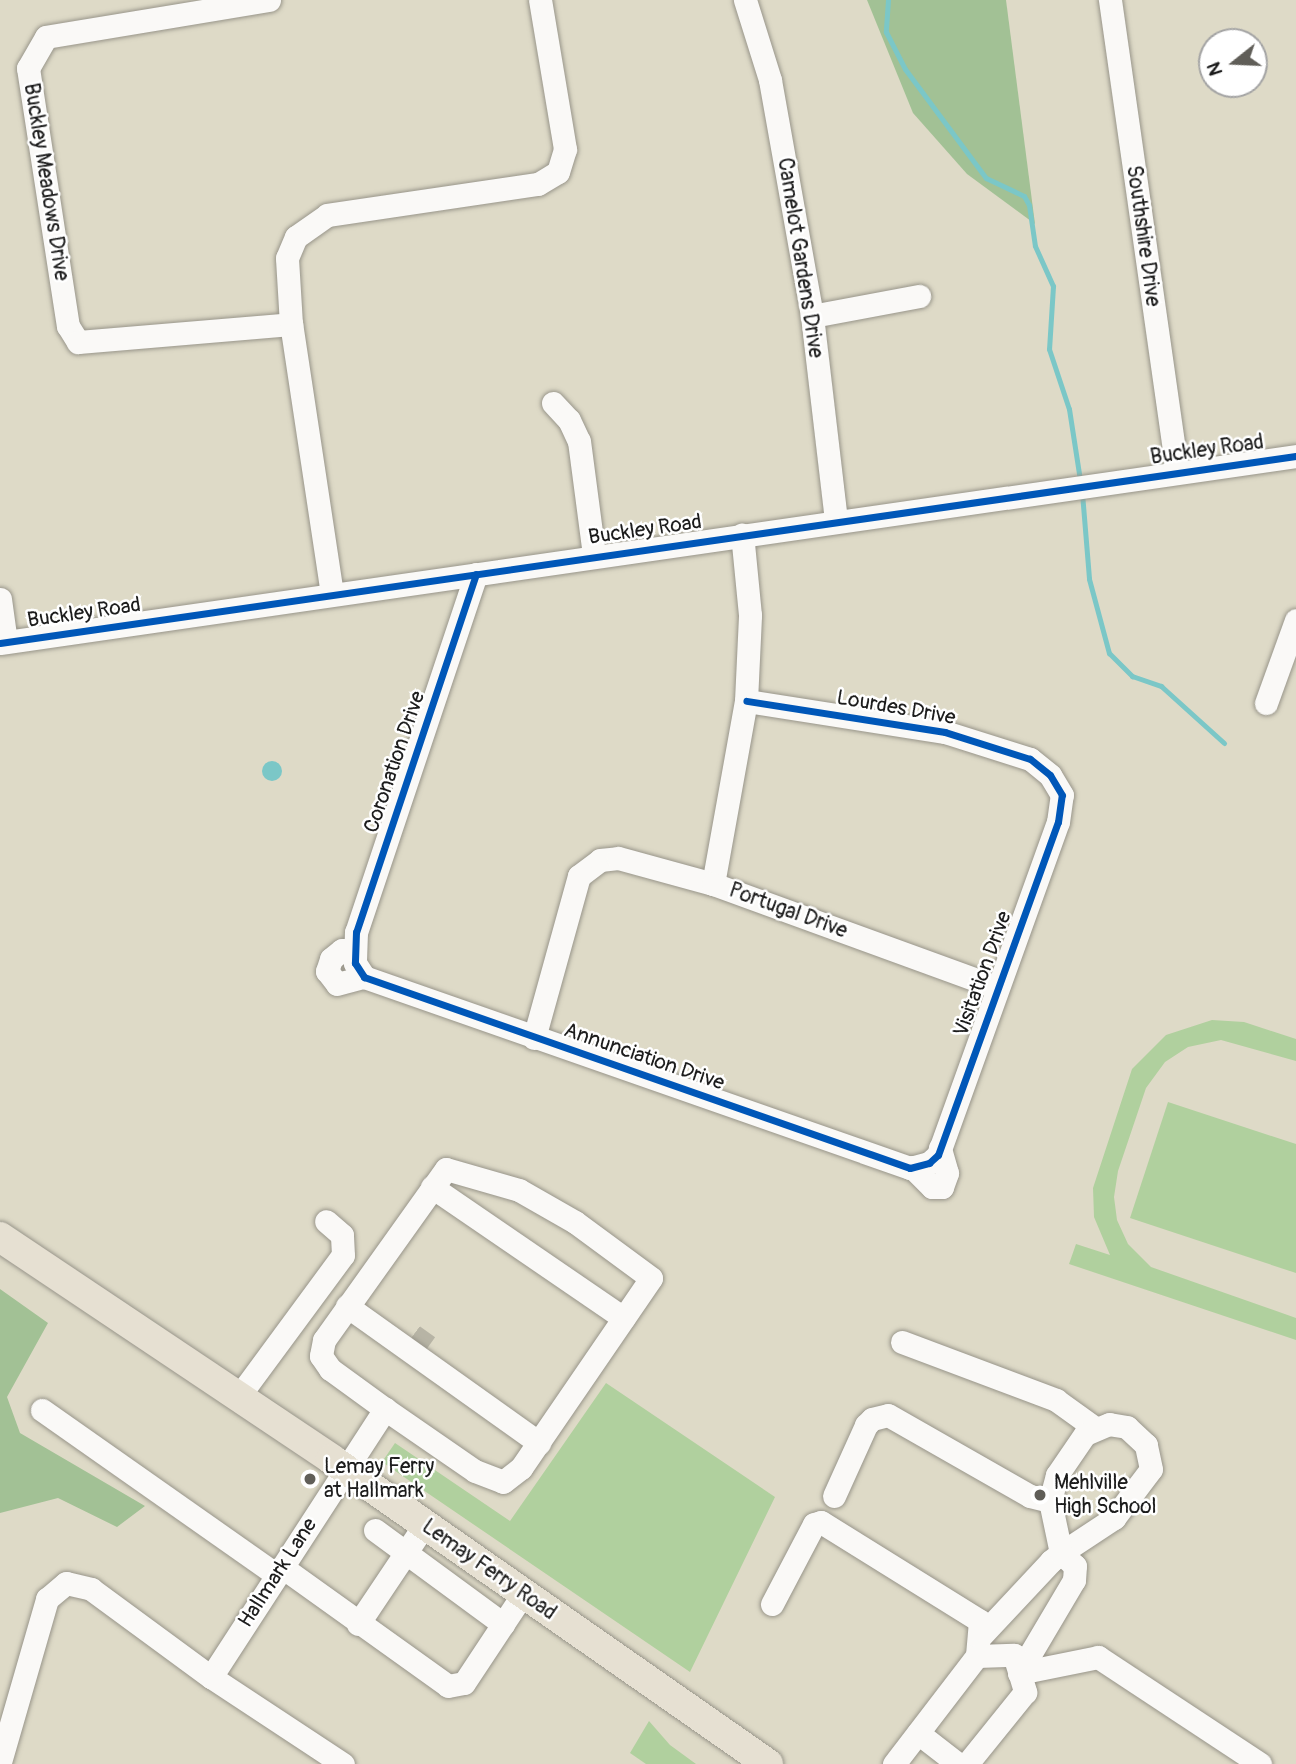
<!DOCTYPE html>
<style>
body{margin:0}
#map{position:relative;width:1296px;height:1764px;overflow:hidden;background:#dedac7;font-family:Pangolin,sans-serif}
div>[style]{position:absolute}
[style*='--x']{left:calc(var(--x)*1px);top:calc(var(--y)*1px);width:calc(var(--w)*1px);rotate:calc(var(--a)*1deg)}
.green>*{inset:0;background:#b0d09e}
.forest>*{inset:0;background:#a2c195}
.water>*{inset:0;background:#7bc7c7}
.round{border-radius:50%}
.stream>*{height:5px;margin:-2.5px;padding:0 2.5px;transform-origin:2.5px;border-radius:2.5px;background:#7bc7c7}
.minor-tunnel>*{height:23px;margin-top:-11.5px;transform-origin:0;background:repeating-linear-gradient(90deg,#b7b4a5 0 23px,transparent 0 34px)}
.roads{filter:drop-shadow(0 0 2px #98958a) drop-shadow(0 0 2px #98958a)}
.minor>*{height:23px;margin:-11.5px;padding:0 11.5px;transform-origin:11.5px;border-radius:11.5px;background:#faf9f7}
.major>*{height:30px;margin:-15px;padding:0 15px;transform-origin:15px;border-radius:15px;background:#e6e0d2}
.cycleway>*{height:7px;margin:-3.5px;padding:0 3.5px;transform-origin:3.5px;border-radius:3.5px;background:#0057b8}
.dots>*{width:19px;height:19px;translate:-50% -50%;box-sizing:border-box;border:4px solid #fff;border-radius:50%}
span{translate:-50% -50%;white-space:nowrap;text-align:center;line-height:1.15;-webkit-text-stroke:5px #fff;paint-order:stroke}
.street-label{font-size:21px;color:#1c1c1c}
.poi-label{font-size:21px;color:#1c1c1c}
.left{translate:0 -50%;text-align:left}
.north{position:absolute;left:1198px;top:28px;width:70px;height:70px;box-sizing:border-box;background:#fff;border:2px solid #a4a4a4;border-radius:50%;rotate:252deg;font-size:19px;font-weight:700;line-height:28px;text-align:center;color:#1c1c1c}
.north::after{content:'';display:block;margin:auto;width:24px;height:32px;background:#605e58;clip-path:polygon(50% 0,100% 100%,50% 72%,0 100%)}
</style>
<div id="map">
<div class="green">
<div style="clip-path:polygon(1212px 1020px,1244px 1022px,1296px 1039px,1296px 1061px,1221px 1040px,1188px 1047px,1165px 1062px,1146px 1088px,1118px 1171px,1114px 1197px,1117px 1220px,1128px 1244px,1151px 1267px,1296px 1318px,1296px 1340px,1069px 1264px,1076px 1244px,1110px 1255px,1094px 1217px,1093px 1188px,1132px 1069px,1166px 1035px)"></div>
<div style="clip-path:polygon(1168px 1102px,1296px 1144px,1296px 1273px,1130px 1218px)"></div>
<div style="clip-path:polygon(606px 1383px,775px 1497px,690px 1672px,382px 1462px,395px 1443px,510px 1521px)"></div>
<div style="clip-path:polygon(649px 1721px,670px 1745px,696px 1764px,646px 1764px,630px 1753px)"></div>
</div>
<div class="forest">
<div style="clip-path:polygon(867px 0,1006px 0,1035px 224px,967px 174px,913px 113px)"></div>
<div style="clip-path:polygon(0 1289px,48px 1323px,7px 1397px,20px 1433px,145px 1506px,117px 1527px,58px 1498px,0 1513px)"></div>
</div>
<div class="water">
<div class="round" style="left:262px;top:761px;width:20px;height:20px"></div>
</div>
<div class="stream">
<div style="--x:888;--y:0;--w:32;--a:94"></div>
<div style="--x:886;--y:32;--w:42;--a:62.8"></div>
<div style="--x:905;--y:69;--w:136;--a:53.4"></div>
<div style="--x:986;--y:178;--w:42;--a:25.3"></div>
<div style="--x:1024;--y:196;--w:10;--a:61"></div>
<div style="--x:1029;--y:205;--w:41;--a:81.7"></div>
<div style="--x:1035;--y:246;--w:44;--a:65.8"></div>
<div style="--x:1053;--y:286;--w:63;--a:93.6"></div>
<div style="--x:1049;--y:349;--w:63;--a:71.6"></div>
<div style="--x:1069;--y:409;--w:72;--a:81.2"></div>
<div style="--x:1082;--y:493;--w:86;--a:85.3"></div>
<div style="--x:1089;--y:579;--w:77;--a:74.9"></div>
<div style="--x:1109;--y:653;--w:33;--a:45"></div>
<div style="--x:1132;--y:676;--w:31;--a:19"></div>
<div style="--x:1161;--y:686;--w:85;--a:42.1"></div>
</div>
<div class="minor-tunnel">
<div style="--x:413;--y:1335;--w:19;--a:36"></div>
</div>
<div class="roads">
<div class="minor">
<div style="--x:269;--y:0;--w:226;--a:170.6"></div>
<div style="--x:46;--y:37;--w:36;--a:120"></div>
<div style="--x:28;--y:68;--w:261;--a:81.2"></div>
<div style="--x:68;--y:326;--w:19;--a:58"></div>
<div style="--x:78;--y:342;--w:214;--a:-4.8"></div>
<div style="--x:745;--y:0;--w:84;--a:72.6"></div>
<div style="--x:770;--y:80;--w:240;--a:79.9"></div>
<div style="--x:812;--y:316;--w:205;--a:83.3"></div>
<div style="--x:1110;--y:0;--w:477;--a:81.9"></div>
<div style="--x:812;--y:316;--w:109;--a:-10.6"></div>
<div style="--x:553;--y:403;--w:23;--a:47"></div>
<div style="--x:569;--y:420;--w:23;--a:65"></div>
<div style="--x:579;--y:441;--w:115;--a:82.5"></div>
<div style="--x:476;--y:574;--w:378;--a:108.5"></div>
<div style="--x:356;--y:932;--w:31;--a:92"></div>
<div style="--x:355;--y:963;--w:17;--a:57"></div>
<div style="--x:364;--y:977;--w:578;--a:19.28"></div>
<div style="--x:910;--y:1168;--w:20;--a:-15"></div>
<div style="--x:929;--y:1163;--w:12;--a:-42"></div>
<div style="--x:938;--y:1155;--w:354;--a:-70.2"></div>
<div style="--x:1058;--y:822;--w:27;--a:-82"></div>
<div style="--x:1062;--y:795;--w:23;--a:-121"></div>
<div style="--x:1050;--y:775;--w:26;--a:-141"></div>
<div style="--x:1030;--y:759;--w:89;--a:-162.4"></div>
<div style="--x:945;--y:732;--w:201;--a:-171.1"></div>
<div style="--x:332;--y:594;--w:273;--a:-98.6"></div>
<div style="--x:291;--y:324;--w:66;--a:-93.5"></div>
<div style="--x:287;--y:258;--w:23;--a:-67"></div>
<div style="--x:296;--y:237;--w:38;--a:-35"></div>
<div style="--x:327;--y:215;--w:213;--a:-8.4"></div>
<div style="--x:538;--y:184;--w:23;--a:-31"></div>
<div style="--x:558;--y:172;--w:24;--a:-73"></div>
<div style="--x:565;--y:149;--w:151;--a:-99.5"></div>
<div style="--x:0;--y:599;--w:43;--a:82.1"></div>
<div style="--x:0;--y:643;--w:1309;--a:-8.21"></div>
<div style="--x:1266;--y:703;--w:88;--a:-70.1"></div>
<div style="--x:713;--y:884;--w:186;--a:-79.8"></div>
<div style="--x:746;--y:701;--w:86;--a:-87.3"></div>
<div style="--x:750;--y:615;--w:81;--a:-95.6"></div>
<div style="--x:354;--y:950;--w:12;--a:180"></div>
<div style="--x:342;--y:950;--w:14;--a:141"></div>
<div style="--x:331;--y:959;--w:13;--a:108"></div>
<div style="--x:327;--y:971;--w:16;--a:52"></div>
<div style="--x:337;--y:984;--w:28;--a:-15"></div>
<div style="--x:534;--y:1038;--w:168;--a:-74.5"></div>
<div style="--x:579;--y:876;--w:26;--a:-37"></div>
<div style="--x:600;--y:860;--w:18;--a:-6"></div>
<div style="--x:618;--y:858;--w:98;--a:15.3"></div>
<div style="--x:713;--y:884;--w:301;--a:20"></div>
<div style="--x:912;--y:1167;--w:28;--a:45"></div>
<div style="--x:932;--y:1187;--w:10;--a:0"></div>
<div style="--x:942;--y:1187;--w:15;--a:-70"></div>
<div style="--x:947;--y:1173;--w:26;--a:-106"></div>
<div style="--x:432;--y:1187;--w:232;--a:34.4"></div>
<div style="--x:347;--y:1306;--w:236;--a:35.5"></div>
<div style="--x:902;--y:1342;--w:165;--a:20.6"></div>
<div style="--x:1056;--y:1400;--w:48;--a:35.7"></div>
<div style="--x:239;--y:1396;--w:175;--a:-53.6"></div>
<div style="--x:343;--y:1255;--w:20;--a:-93"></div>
<div style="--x:342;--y:1235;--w:21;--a:-139"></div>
<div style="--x:42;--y:1410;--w:287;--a:35.1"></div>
<div style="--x:834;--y:1496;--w:78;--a:-65.7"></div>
<div style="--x:866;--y:1425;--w:8;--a:-45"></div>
<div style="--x:872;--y:1419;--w:16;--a:-14"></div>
<div style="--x:888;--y:1415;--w:163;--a:29.7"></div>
<div style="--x:1030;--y:1496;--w:21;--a:14"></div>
<div style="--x:375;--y:1530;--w:159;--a:36.3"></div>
<div style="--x:282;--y:1567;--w:204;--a:35.6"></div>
<div style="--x:448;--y:1686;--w:16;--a:-11"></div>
<div style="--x:464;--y:1683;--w:107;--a:-56.5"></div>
<div style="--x:772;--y:1604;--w:90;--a:-62.3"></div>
<div style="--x:814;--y:1524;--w:7;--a:-16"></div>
<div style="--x:821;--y:1522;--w:187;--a:31.9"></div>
<div style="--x:980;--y:1621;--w:35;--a:95"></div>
<div style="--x:358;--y:1624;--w:120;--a:-56.2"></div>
<div style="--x:979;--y:1638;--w:105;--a:-46.9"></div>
<div style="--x:1051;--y:1561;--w:13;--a:-39"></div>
<div style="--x:1061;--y:1553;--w:64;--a:-33.4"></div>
<div style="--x:1114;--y:1518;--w:61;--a:-52.9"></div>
<div style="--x:1151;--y:1469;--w:25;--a:-102"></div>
<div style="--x:1146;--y:1445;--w:26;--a:-137"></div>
<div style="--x:1127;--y:1427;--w:18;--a:-171"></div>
<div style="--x:1109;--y:1424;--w:26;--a:157"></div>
<div style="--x:1085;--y:1434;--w:50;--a:124.3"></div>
<div style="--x:1057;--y:1475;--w:27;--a:105"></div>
<div style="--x:1050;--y:1501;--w:53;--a:78.1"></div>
<div style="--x:1061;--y:1553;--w:19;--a:43"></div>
<div style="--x:1075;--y:1566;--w:14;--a:94"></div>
<div style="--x:1074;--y:1580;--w:108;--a:120.6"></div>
<div style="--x:1019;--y:1673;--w:81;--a:-11.4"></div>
<div style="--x:1098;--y:1657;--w:194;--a:33.4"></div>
<div style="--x:211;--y:1677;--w:320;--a:-57"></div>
<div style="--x:385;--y:1409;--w:109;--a:34.6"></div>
<div style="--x:475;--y:1471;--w:30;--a:21"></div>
<div style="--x:503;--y:1482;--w:23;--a:-38"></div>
<div style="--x:521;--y:1468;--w:230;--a:-55.6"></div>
<div style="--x:651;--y:1278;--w:94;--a:-143.6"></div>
<div style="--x:575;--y:1222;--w:64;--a:-150.3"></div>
<div style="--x:519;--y:1190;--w:76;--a:-164"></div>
<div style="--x:446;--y:1169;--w:210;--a:125.5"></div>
<div style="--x:324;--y:1340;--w:16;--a:101"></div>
<div style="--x:321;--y:1356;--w:16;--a:55"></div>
<div style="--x:330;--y:1369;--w:68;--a:36"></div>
<div style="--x:918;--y:1733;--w:51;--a:37.8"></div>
<div style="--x:0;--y:1762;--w:170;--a:-73.9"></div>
<div style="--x:47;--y:1599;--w:25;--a:-40"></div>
<div style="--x:66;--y:1583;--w:26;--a:13"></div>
<div style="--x:91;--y:1589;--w:149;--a:36.3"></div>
<div style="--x:211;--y:1677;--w:158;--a:33.4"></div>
<div style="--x:894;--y:1764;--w:136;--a:-52.5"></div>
<div style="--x:977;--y:1656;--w:37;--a:-2"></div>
<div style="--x:1014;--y:1655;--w:39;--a:73"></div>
<div style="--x:1025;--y:1692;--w:92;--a:128.9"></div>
</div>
<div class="major">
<div style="--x:0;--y:1237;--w:399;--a:33.8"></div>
<div style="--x:331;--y:1459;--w:533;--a:34.91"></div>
</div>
</div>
<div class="cycleway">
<div style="--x:476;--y:574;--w:378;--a:108.5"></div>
<div style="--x:356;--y:932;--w:31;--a:92"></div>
<div style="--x:355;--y:963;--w:17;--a:57"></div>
<div style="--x:364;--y:977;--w:578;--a:19.28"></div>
<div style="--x:910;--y:1168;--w:20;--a:-15"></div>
<div style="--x:929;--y:1163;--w:12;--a:-42"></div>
<div style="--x:938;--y:1155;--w:354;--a:-70.2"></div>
<div style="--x:1058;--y:822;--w:27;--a:-82"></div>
<div style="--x:1062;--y:795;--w:23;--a:-121"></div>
<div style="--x:1050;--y:775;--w:26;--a:-141"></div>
<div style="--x:1030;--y:759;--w:89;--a:-162.4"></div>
<div style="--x:945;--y:732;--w:201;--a:-171.1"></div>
<div style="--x:0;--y:643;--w:1309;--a:-8.21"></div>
</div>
<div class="dots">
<div style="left:310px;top:1479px;background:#605e58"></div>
<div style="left:1040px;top:1495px;background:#605e58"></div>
</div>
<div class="street-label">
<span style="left:46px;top:182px;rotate:81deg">Buckley Meadows Drive</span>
<span style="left:1143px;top:236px;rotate:82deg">Southshire Drive</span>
<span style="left:800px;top:258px;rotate:81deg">Camelot Gardens Drive</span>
<span style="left:1207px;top:450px;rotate:-8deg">Buckley Road</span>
<span style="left:645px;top:530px;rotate:-8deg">Buckley Road</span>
<span style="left:84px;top:613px;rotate:-8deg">Buckley Road</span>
<span style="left:896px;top:708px;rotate:10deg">Lourdes Drive</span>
<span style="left:395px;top:762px;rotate:-71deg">Coronation Drive</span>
<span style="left:788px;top:911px;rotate:20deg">Portugal Drive</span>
<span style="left:983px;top:974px;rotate:-70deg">Visitation Drive</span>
<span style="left:644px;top:1057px;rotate:19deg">Annunciation Drive</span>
<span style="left:489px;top:1570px;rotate:35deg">Lemay Ferry Road</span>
<span style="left:278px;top:1573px;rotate:-57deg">Hallmark Lane</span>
</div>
<div class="poi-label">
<span class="left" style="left:324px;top:1479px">Lemay Ferry<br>at Hallmark</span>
<span class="left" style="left:1054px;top:1495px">Mehlville<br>High School</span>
</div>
<div class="north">N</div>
</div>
